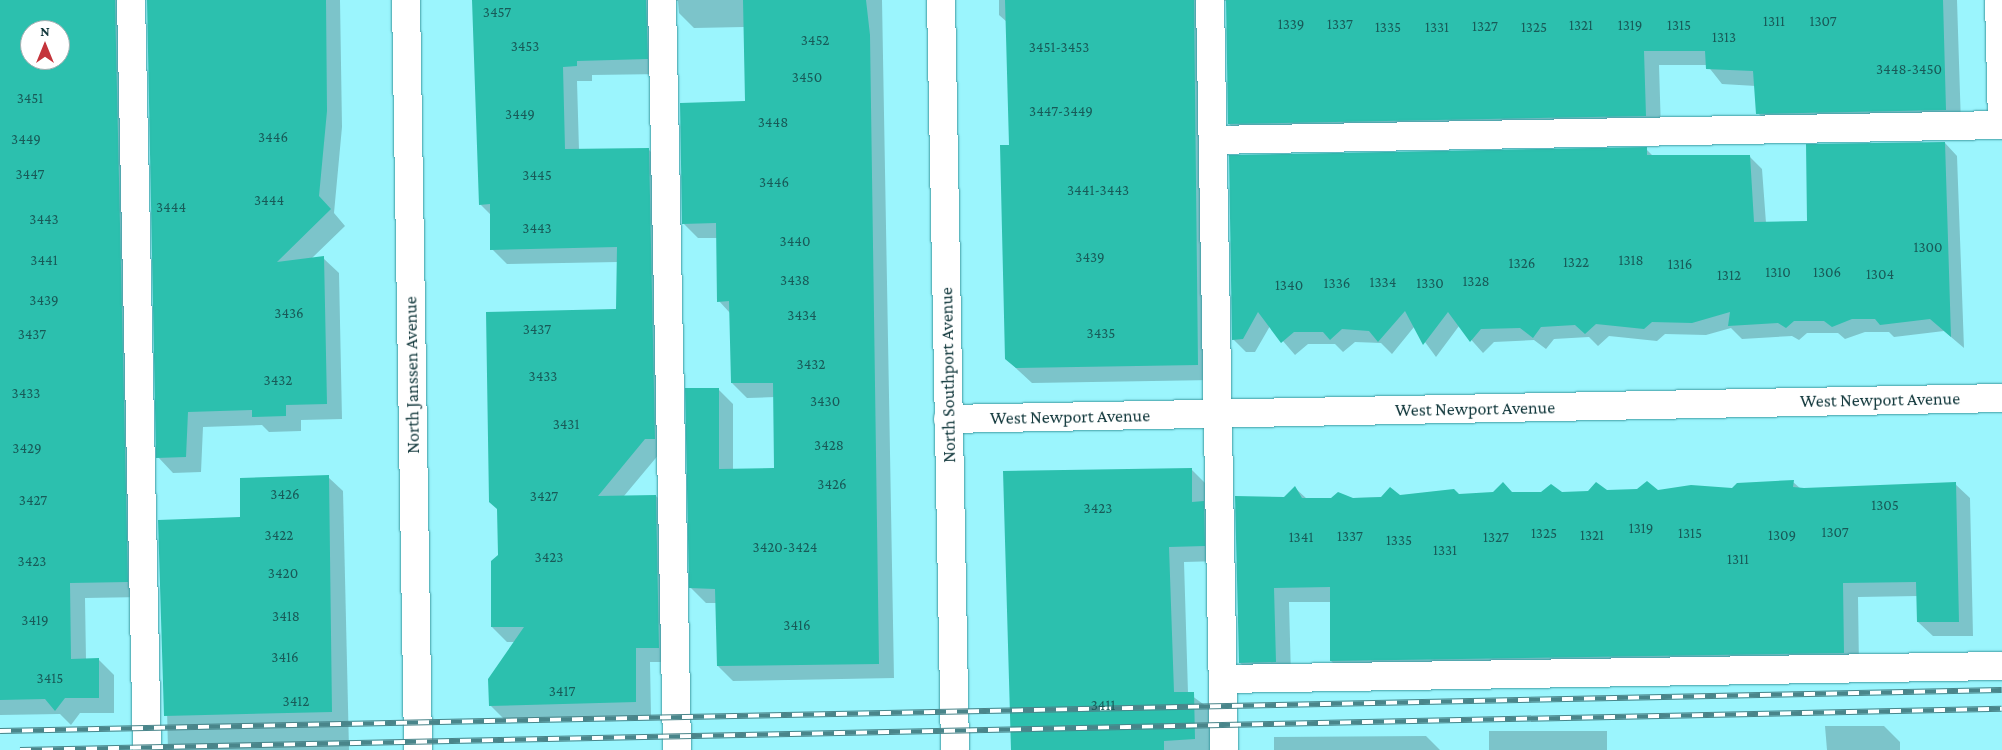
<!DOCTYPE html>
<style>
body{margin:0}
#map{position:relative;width:2002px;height:750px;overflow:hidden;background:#9bf5fd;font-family:"Crimson Pro",serif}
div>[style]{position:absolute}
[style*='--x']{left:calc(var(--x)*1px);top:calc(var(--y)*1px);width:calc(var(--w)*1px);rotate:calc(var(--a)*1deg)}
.shadow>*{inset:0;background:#0003;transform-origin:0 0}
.building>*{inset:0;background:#2cc0ae}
.roads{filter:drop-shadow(0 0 1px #3c98a0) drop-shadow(0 0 1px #3c98a0)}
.minor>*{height:28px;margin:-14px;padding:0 14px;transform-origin:14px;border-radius:14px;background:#fff}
.rail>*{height:5.5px;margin-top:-2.75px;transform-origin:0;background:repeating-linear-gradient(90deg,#fff 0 11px,#49858a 0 22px);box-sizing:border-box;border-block:1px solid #49858a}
span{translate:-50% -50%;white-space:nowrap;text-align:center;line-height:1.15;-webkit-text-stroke:4px #fff;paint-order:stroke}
.number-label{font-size:15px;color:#185a58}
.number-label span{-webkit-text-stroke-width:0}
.street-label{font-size:18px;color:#12383c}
.north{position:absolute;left:20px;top:20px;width:50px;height:50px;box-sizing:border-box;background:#fff;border:1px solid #a0afb1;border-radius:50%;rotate:0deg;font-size:14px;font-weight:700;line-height:20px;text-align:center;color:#12383c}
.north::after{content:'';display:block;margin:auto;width:18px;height:22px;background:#c4343b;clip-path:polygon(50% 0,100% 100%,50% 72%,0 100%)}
</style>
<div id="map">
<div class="shadow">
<div style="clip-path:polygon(evenodd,0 0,146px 0,132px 8px,143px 597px,85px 598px,86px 660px,98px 659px,114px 675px,114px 713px,80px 713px,71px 725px,60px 714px,0 715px,0 0,30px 30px,60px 30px,60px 60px,30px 60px,30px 30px)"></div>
<div style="clip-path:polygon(148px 0,340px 0,342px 127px,334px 213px,345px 226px,311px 259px,323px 258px,339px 273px,342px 419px,301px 420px,301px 431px,269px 432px,262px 425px,203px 427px,201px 472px,173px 473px,158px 457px)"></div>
<div style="clip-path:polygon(473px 0,882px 0,894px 678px,733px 681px,718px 666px,717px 603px,706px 603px,691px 588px,718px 389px,733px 404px,733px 470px,775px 469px,775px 397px,747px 398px,732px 383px,730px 313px,719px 301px,717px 238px,698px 238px,683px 223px,746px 103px,744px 27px,694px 28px,679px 13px,678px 1px,669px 1px,662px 74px,592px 75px,592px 81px,577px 81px,579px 150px,649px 150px,664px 165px,660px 453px,624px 496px,656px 496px,671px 511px,674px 662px,650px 662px,651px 717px,505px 720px,490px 705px,516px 642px,507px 642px,492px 627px,500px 556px,618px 310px,618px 262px,507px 264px,492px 249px,491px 215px,480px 204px)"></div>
<div style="clip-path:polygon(999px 0,1957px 0,1961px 125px,1773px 129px,1758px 113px,1756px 86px,1722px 84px,1707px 65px,1659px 65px,1661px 131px,1245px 139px,1229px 124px,1227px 1px,1218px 1px,1213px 380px,1032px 383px,1006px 359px,1010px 146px,1007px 22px,999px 15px)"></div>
<div style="clip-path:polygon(1945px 143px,1957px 156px,1964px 348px,1944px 331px,1894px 337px,1889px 332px,1865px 332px,1845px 339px,1838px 333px,1807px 333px,1799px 340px,1792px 336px,1742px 339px,1731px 328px,1706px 335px,1665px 334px,1657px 341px,1609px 336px,1598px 346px,1589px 337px,1554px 339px,1546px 349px,1534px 340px,1494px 342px,1483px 353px,1459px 326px,1436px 357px,1414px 327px,1392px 354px,1381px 343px,1355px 342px,1343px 352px,1335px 344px,1308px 344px,1295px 355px,1270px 326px,1255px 352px,1246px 352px,1233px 339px,1230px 157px,1646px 149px,1653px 156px,1749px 156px,1762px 169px,1766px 223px,1808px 222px)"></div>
<div style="clip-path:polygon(1191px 469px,1207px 485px,1220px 561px,1184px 562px,1188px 693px,1210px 709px,1210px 750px,1013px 750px)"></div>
<div style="clip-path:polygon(328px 477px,343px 491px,349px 750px,168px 750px,164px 585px,242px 519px)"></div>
<div style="clip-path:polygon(1793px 482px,1801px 489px,1955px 484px,1970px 498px,1973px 636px,1933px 636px,1918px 622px,1918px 596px,1858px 597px,1859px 667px,1346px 675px,1331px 661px,1331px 602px,1289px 602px,1291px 677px,1255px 677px,1240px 663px,1285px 498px,1295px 488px,1307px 499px,1733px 490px)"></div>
<div style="clip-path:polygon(1825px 726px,1884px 726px,1900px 742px,1900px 750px,1827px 750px)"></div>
<div style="left:1489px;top:731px;width:118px;height:19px"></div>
<div style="clip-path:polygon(1426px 736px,1440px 750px,1274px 750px,1274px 737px)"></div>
</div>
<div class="building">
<div style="clip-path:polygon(evenodd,0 0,115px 0,128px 582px,70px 583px,71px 659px,99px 658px,99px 698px,65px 698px,55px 711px,45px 699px,0 700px,0 0,30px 30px,60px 30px,60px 60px,30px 60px,30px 30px)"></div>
<div style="clip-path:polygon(147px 0,326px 0,327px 111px,319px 196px,331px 209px,277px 262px,324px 256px,327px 404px,286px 405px,286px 416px,252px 417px,252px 410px,188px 412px,186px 457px,156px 458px)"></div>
<div style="clip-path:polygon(472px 0,646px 0,648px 59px,577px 61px,577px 66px,563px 67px,565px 149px,649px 148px,655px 439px,645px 439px,598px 496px,656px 495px,659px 648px,636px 648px,636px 702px,489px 706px,488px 679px,524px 627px,491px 627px,491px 561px,498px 555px,497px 509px,489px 502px,486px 312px,616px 309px,617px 247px,490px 250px,490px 204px,479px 205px)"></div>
<div style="clip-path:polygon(743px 0,866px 0,870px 35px,879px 664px,717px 666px,715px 589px,689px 588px,685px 388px,719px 388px,719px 469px,774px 468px,773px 383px,731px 383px,729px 301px,717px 302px,716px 223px,682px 224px,680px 103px,745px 101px)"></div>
<div style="clip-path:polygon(1005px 0,1194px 0,1198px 365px,1016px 368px,1005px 359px,1000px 145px,1009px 145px)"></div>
<div style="clip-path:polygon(1226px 0,1943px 0,1946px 110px,1756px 114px,1753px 71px,1706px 69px,1705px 51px,1644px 51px,1646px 116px,1228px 124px)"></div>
<div style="clip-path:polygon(1945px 142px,1951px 337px,1930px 319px,1880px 325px,1875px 319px,1852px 319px,1832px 327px,1824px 321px,1794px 321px,1786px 328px,1778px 323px,1728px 326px,1730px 312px,1692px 323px,1652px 322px,1644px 329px,1596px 324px,1585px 334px,1575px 325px,1541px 327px,1533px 338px,1520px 328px,1481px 329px,1470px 342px,1448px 312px,1423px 345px,1405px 311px,1378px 342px,1369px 331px,1342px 329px,1330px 340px,1323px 332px,1294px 332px,1281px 343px,1258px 312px,1243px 339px,1232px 340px,1229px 155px,1647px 147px,1647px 155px,1750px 155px,1754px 222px,1807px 221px,1806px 144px)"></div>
<div style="clip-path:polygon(1192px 468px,1192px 502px,1204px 501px,1205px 546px,1169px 547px,1174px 692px,1194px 692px,1195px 739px,1164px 741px,1164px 750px,1011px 750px,1003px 471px)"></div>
<div style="clip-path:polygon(329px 475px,332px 712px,164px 716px,158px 520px,240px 517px,240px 478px)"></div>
<div style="clip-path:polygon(1794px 480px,1793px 487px,1804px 488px,1956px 482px,1959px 622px,1917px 622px,1916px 582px,1843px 583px,1844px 653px,1330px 661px,1330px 587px,1274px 588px,1276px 662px,1239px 663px,1235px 496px,1284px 497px,1295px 486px,1302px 498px,1331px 498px,1338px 492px,1353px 498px,1381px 497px,1390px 487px,1400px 495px,1454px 489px,1459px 494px,1493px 492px,1503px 482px,1512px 492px,1541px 492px,1551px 484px,1562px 492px,1588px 491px,1596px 482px,1607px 490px,1637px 489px,1647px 481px,1658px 490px,1691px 485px,1732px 488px,1737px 483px)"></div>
</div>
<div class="roads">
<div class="minor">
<div style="--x:131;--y:0;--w:750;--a:88.78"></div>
<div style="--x:406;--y:0;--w:750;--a:89.08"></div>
<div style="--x:662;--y:0;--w:750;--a:88.85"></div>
<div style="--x:941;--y:0;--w:750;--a:88.93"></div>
<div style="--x:1210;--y:0;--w:750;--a:88.93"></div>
<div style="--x:1999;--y:0;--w:123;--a:88.6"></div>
<div style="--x:1213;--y:140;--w:789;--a:-1.09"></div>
<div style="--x:948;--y:419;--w:1054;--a:-1.14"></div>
<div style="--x:1223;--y:679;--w:779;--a:-0.96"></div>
</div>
</div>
<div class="rail">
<div style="--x:0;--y:731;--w:2002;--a:-1.17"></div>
<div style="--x:20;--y:750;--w:1982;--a:-1.19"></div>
</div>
<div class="number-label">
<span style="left:497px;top:13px">3457</span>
<span style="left:1774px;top:22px">1311</span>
<span style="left:1823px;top:22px">1307</span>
<span style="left:1291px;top:25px">1339</span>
<span style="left:1340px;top:25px">1337</span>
<span style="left:1581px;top:26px">1321</span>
<span style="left:1630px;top:26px">1319</span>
<span style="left:1679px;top:26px">1315</span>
<span style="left:1485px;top:27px">1327</span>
<span style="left:1388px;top:28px">1335</span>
<span style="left:1437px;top:28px">1331</span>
<span style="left:1534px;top:28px">1325</span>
<span style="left:1724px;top:38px">1313</span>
<span style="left:815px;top:41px">3452</span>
<span style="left:525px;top:47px">3453</span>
<span style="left:1059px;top:48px">3451-3453</span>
<span style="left:1909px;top:70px">3448-3450</span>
<span style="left:807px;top:78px">3450</span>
<span style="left:30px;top:99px">3451</span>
<span style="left:1061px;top:112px">3447-3449</span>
<span style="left:520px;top:115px">3449</span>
<span style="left:773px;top:123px">3448</span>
<span style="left:273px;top:138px">3446</span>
<span style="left:26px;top:140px">3449</span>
<span style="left:30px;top:175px">3447</span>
<span style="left:537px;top:176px">3445</span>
<span style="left:774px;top:183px">3446</span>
<span style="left:1098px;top:191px">3441-3443</span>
<span style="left:269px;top:201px">3444</span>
<span style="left:171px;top:208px">3444</span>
<span style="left:44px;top:220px">3443</span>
<span style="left:537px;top:229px">3443</span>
<span style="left:795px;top:242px">3440</span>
<span style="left:1928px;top:248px">1300</span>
<span style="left:1090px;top:258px">3439</span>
<span style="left:44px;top:261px">3441</span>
<span style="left:1631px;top:261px">1318</span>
<span style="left:1576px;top:263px">1322</span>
<span style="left:1522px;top:264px">1326</span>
<span style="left:1680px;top:265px">1316</span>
<span style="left:1778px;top:273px">1310</span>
<span style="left:1827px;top:273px">1306</span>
<span style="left:1880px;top:275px">1304</span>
<span style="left:1729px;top:276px">1312</span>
<span style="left:795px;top:281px">3438</span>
<span style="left:1476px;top:282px">1328</span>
<span style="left:1383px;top:283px">1334</span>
<span style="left:1337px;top:284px">1336</span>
<span style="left:1430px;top:284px">1330</span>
<span style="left:1289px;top:286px">1340</span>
<span style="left:44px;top:301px">3439</span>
<span style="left:289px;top:314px">3436</span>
<span style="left:802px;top:316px">3434</span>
<span style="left:537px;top:330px">3437</span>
<span style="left:1101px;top:334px">3435</span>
<span style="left:32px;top:335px">3437</span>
<span style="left:811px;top:365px">3432</span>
<span style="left:543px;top:377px">3433</span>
<span style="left:278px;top:381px">3432</span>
<span style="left:26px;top:394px">3433</span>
<span style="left:825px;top:402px">3430</span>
<span style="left:566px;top:425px">3431</span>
<span style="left:829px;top:446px">3428</span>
<span style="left:27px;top:449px">3429</span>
<span style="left:832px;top:485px">3426</span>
<span style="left:285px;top:495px">3426</span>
<span style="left:544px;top:497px">3427</span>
<span style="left:33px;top:501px">3427</span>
<span style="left:1885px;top:506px">1305</span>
<span style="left:1098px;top:509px">3423</span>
<span style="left:1641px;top:529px">1319</span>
<span style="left:1835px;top:533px">1307</span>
<span style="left:1544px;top:534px">1325</span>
<span style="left:1690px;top:534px">1315</span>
<span style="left:279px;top:536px">3422</span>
<span style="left:1592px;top:536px">1321</span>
<span style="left:1782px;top:536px">1309</span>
<span style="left:1350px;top:537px">1337</span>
<span style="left:1301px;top:538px">1341</span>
<span style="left:1496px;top:538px">1327</span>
<span style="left:1399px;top:541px">1335</span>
<span style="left:785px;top:548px">3420-3424</span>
<span style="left:1445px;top:551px">1331</span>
<span style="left:549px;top:558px">3423</span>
<span style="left:1738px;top:560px">1311</span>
<span style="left:32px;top:562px">3423</span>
<span style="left:283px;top:574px">3420</span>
<span style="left:286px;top:617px">3418</span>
<span style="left:35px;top:621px">3419</span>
<span style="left:797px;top:626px">3416</span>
<span style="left:285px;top:658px">3416</span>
<span style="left:50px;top:679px">3415</span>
<span style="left:562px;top:692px">3417</span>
<span style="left:296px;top:702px">3412</span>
<span style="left:1103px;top:706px">3411</span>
</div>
<div class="street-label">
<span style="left:412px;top:375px;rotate:-91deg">North Janssen Avenue</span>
<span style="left:948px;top:375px;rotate:-91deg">North Southport Avenue</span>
<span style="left:1880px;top:400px;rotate:-1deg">West Newport Avenue</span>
<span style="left:1475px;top:409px;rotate:-1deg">West Newport Avenue</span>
<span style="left:1070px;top:417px;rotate:-1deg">West Newport Avenue</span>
</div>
<div class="north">N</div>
</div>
